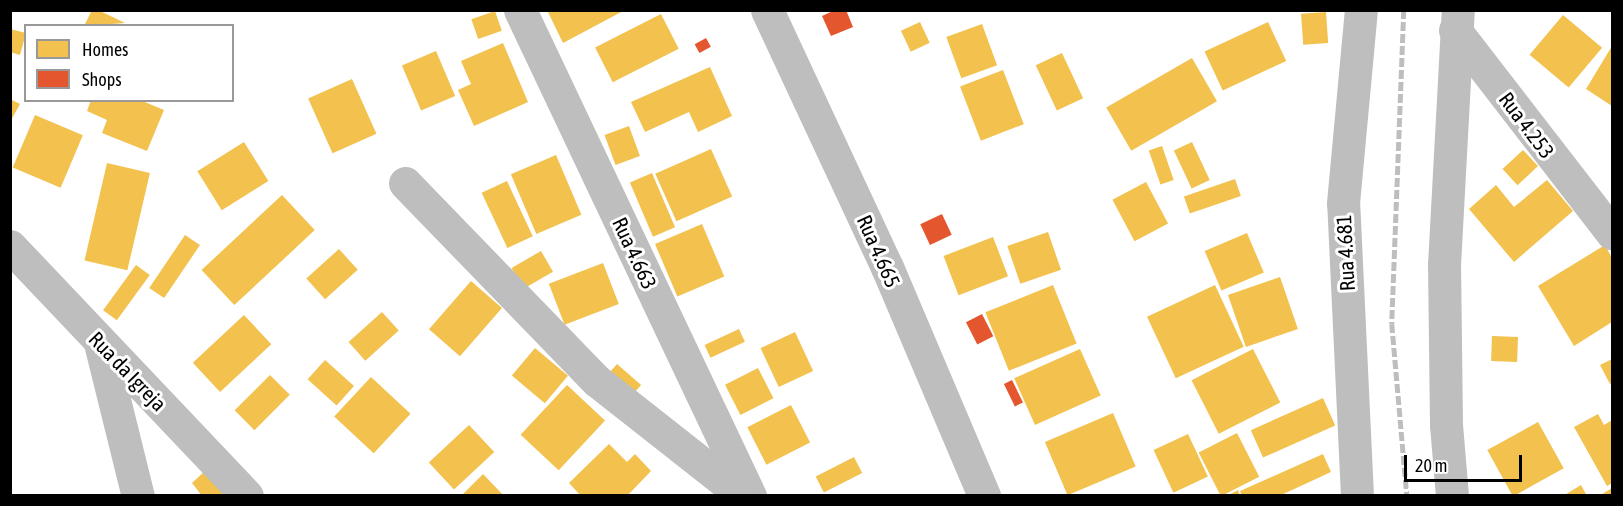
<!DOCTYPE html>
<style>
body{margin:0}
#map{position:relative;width:1623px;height:506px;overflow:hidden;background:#fff;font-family:"Asap Condensed",sans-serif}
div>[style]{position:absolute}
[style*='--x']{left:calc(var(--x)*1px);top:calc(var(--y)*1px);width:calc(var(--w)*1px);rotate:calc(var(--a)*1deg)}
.homes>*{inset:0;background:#f2c14e;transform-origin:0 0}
.shops>*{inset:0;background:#e4572e;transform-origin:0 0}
.minor>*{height:33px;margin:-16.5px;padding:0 16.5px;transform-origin:16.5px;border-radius:16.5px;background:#bebebe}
.rail>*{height:4.5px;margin-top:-2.25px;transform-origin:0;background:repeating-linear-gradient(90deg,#bebebe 0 9px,transparent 0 12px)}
span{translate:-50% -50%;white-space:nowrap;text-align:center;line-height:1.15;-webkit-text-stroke:6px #fff;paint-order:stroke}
.street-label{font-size:21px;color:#000}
.frame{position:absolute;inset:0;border:12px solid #000;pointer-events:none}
.legend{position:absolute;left:24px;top:24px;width:210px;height:78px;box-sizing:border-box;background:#fff;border:2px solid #999;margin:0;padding:8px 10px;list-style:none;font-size:18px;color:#000}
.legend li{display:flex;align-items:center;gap:12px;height:30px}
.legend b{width:30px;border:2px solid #999}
.scale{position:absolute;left:1404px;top:455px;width:118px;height:27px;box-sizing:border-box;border:3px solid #000;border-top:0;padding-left:8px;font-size:18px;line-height:21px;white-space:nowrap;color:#000;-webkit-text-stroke:4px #fff;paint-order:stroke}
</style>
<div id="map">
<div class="homes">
<div style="clip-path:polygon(92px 10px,98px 10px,125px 23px,84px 26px)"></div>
<div style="clip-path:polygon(547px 10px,625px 10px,563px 43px)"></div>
<div style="left:495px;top:11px;width:21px;height:25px;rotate:71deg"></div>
<div style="left:1326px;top:12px;width:31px;height:25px;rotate:86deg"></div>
<div style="left:661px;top:14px;width:39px;height:74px;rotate:63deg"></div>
<div style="left:1563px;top:15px;width:51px;height:52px;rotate:40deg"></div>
<div style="left:920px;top:22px;width:23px;height:21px;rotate:65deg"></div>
<div style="left:1268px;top:22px;width:43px;height:70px;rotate:65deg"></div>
<div style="left:982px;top:24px;width:44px;height:38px;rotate:70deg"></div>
<div style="clip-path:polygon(10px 29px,26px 33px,20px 55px,10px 52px)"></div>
<div style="clip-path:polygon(503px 43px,528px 102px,474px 126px,458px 90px,471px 84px,461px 61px)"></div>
<div style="clip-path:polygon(1612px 46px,1612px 106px,1586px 89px)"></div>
<div style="left:436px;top:51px;width:49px;height:37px;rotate:67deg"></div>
<div style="left:1062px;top:53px;width:50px;height:29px;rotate:65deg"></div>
<div style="left:1192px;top:58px;width:50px;height:99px;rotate:60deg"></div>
<div style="clip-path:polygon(710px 67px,732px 116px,698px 132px,689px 112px,645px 132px,631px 102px)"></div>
<div style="left:1003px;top:70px;width:58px;height:46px;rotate:69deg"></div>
<div style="left:352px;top:79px;width:60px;height:48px;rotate:66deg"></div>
<div style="clip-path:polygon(10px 99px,20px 104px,10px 122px)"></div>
<div style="clip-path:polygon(91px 100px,140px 100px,164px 110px,147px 151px,102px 133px,107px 120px,87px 111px)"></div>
<div style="left:35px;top:115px;width:52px;height:57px;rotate:23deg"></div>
<div style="left:629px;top:126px;width:32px;height:26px;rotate:70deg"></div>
<div style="left:244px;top:142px;width:46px;height:55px;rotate:58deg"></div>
<div style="left:1192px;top:142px;width:42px;height:20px;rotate:65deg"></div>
<div style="left:1162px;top:146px;width:36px;height:14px;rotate:71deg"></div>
<div style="left:711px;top:149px;width:52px;height:61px;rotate:66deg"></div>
<div style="left:1523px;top:150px;width:22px;height:28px;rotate:47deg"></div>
<div style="left:556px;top:155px;width:65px;height:49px;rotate:67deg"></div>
<div style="left:107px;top:163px;width:44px;height:100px;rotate:13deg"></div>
<div style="left:652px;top:173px;width:59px;height:24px;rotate:67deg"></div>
<div style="left:1235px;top:179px;width:18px;height:54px;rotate:71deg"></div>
<div style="clip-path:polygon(1547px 180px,1573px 211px,1514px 262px,1469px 209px,1496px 185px,1514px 207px)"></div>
<div style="left:507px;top:181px;width:61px;height:28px;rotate:65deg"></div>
<div style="left:1146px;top:182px;width:47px;height:38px;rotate:62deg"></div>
<div style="left:282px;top:195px;width:48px;height:110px;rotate:47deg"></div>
<div style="left:702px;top:224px;width:57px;height:51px;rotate:67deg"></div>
<div style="left:1048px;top:232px;width:40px;height:43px;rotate:71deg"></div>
<div style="left:1247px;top:233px;width:43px;height:46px;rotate:67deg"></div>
<div style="left:185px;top:235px;width:18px;height:64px;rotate:34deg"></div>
<div style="left:993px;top:237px;width:42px;height:53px;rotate:69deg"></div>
<div style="clip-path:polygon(1605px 245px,1612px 258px,1612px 322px,1574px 346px,1538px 286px)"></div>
<div style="left:339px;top:249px;width:28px;height:44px;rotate:48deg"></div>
<div style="left:541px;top:251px;width:24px;height:34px;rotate:60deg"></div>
<div style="left:603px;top:263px;width:44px;height:58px;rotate:69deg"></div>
<div style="left:136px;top:265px;width:17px;height:56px;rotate:36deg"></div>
<div style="left:1280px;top:277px;width:55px;height:55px;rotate:71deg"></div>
<div style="left:471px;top:281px;width:41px;height:64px;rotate:41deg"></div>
<div style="left:1053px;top:285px;width:63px;height:73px;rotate:68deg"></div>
<div style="left:1215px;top:285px;width:68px;height:75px;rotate:65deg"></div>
<div style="left:382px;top:312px;width:25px;height:45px;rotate:48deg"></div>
<div style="left:244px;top:315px;width:40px;height:70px;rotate:47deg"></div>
<div style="left:739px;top:329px;width:14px;height:38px;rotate:65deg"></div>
<div style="left:795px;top:332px;width:43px;height:38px;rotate:65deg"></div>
<div style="left:1492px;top:336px;width:26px;height:25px;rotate:2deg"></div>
<div style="left:535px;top:348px;width:43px;height:36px;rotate:40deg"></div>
<div style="left:1080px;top:349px;width:51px;height:72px;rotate:66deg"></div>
<div style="left:1253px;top:349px;width:60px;height:69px;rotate:63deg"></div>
<div style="clip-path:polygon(1612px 359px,1612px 383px,1610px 384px,1600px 365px)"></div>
<div style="left:325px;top:360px;width:39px;height:26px;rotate:42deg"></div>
<div style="left:617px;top:364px;width:32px;height:18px;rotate:41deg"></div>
<div style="left:758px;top:368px;width:34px;height:37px;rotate:63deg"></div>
<div style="left:270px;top:375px;width:28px;height:50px;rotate:45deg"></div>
<div style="left:371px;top:377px;width:54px;height:54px;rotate:43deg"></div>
<div style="left:567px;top:385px;width:52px;height:68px;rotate:43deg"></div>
<div style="left:1323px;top:398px;width:30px;height:79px;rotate:66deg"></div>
<div style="left:791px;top:405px;width:42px;height:49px;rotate:63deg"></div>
<div style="left:1113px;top:413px;width:58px;height:74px;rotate:67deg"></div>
<div style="clip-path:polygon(1598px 414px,1604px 425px,1612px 420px,1612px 483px,1607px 486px,1574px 427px)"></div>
<div style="left:1538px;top:422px;width:53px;height:58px;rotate:61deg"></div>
<div style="left:469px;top:425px;width:37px;height:55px;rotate:47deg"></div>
<div style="left:1237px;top:433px;width:49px;height:43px;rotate:63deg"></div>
<div style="left:1188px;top:434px;width:47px;height:38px;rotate:65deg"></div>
<div style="clip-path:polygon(609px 444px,627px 462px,635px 454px,651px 471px,627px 496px,581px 496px,569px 483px)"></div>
<div style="clip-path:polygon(1323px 454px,1331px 472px,1279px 496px,1242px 496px,1240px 491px)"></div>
<div style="left:854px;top:457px;width:18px;height:43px;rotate:63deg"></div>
<div style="clip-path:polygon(207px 469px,229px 496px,202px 496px,192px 483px)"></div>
<div style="clip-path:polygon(483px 474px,504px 496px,461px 496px)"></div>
<div style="clip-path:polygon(1581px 485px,1587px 496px,1563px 496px)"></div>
<div style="clip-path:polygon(1612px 488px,1612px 496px,1599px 496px)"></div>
<div style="clip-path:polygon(1238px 490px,1240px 496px,1227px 496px)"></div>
</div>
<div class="shops">
<div style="clip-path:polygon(835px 10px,846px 10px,853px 27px,831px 36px,822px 16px)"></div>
<div style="left:706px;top:38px;width:10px;height:13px;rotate:61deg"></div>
<div style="left:942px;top:214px;width:23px;height:24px;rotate:65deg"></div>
<div style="left:982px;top:314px;width:25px;height:18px;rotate:63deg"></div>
<div style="left:1012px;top:380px;width:25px;height:9px;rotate:64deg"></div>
</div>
<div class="minor">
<div style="--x:520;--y:10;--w:538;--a:64.67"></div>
<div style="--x:767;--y:10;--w:284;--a:65"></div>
<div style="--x:887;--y:267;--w:249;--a:67"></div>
<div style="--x:1455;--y:30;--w:257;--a:52.3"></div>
<div style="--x:405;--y:183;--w:276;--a:45.9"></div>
<div style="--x:597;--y:381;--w:186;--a:38.2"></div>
<div style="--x:10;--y:246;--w:344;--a:46.5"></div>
<div style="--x:100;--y:343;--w:158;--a:76.1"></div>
<div style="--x:1357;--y:496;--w:293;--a:-92.7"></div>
<div style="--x:1343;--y:203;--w:194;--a:-84.7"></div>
<div style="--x:1452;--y:496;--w:71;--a:-94.8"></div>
<div style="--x:1446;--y:425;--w:160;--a:-90.7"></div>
<div style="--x:1444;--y:265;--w:255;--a:-86.9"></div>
</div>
<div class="rail">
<div style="--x:1404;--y:10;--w:314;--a:92.2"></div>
<div style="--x:1392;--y:324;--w:173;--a:85"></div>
</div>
<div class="street-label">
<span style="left:1527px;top:125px;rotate:53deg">Rua 4.253</span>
<span style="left:879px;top:251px;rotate:66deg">Rua 4.665</span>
<span style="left:635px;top:253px;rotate:65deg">Rua 4.663</span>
<span style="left:1345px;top:253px;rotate:-93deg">Rua 4.681</span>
<span style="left:128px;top:371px;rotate:46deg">Rua da Igreja</span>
</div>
<div class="frame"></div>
<ul class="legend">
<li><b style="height:16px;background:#f2c14e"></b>Homes</li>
<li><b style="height:16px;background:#e4572e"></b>Shops</li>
</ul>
<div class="scale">20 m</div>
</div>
